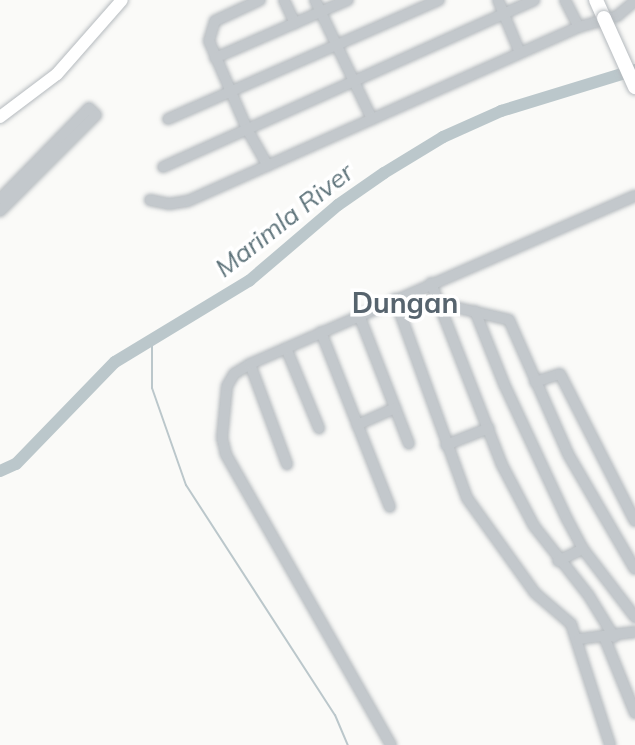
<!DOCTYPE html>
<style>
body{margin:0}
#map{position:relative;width:635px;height:745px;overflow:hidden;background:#fafaf8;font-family:Mulish,sans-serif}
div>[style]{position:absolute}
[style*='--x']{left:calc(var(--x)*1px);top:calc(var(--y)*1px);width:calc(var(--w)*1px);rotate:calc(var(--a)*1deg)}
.stream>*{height:2px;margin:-1px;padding:0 1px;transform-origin:1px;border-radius:1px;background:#bbc7cb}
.river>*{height:12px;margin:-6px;padding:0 6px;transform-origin:6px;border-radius:6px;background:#bbc7cb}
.roads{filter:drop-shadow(0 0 2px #b5babe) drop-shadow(0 0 2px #b5babe)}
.minor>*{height:10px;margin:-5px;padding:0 5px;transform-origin:5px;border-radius:5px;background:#c3c8cc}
.major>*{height:12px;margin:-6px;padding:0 6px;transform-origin:6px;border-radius:6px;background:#fff}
.highway>*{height:14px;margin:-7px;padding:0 7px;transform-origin:7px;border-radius:7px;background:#fff}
.bridges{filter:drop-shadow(0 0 2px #b4b9bd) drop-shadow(0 0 2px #b4b9bd)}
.highway-bridge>*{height:14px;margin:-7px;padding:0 7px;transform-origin:7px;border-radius:7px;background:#fff}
span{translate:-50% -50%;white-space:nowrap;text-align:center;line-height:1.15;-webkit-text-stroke:7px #fff;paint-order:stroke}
.water-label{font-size:26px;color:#60757c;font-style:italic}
.quarter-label{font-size:28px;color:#57646e;font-weight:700}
</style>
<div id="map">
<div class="stream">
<div style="--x:152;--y:339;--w:49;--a:90"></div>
<div style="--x:152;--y:388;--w:103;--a:70.7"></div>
<div style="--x:186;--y:485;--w:274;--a:57.1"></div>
<div style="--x:335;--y:715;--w:33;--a:67"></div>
</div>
<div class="river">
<div style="--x:0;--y:471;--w:17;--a:-24"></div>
<div style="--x:16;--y:464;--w:142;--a:-45.9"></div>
<div style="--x:115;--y:362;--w:157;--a:-31.2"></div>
<div style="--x:249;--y:281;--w:117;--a:-40.5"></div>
<div style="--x:338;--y:205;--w:56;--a:-34.8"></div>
<div style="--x:384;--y:173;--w:69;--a:-31.4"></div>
<div style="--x:443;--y:137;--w:64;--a:-24.1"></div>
<div style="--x:501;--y:111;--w:140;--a:-17"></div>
</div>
<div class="roads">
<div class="minor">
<div style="--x:260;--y:0;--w:50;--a:155"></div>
<div style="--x:215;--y:21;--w:21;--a:107"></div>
<div style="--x:209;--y:41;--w:98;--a:66.6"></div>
<div style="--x:248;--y:131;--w:40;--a:60.3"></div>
<div style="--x:284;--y:0;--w:26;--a:65"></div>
<div style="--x:315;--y:0;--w:132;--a:64.4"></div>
<div style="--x:498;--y:0;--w:57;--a:67.5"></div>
<div style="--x:565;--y:0;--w:30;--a:63"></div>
<div style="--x:215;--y:58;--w:145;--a:-23.6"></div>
<div style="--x:168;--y:119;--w:296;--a:-23.7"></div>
<div style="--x:163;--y:167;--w:407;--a:-24.2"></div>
<div style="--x:0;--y:199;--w:127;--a:-45.6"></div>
<div style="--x:89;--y:108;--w:10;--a:45"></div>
<div style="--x:96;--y:115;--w:136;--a:135"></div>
<div style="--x:150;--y:200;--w:19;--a:12"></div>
<div style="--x:169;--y:204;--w:19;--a:-9"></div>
<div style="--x:188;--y:201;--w:428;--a:-24"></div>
<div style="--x:579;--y:27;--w:40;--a:-16"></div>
<div style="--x:617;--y:16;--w:23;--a:-40"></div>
<div style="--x:431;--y:283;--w:195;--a:68.7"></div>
<div style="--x:502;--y:465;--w:69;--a:62.3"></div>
<div style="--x:534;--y:526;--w:89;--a:51.8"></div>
<div style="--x:589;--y:596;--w:48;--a:58.6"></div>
<div style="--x:395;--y:299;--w:212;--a:70.1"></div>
<div style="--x:467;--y:498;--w:117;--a:54.4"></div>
<div style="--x:535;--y:593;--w:48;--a:40.7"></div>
<div style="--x:571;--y:624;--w:127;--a:72.1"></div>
<div style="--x:441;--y:304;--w:70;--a:13.2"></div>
<div style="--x:509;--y:320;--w:146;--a:66.2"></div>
<div style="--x:568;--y:454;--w:133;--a:59.8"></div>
<div style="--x:475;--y:311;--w:79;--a:68.3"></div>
<div style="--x:504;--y:384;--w:149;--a:65"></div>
<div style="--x:567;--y:519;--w:34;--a:62"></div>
<div style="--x:583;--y:549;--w:86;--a:52.6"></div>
<div style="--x:359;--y:315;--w:138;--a:68.8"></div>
<div style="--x:321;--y:332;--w:188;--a:68.5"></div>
<div style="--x:286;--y:348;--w:87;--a:67.6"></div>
<div style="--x:250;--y:364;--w:107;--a:69.7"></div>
<div style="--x:535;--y:382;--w:26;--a:-18"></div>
<div style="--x:560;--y:374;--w:165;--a:63"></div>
<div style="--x:357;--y:425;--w:42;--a:-24.1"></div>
<div style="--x:446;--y:445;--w:46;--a:-21.6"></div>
<div style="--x:558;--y:561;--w:28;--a:-26"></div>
<div style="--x:579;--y:639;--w:56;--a:-7.1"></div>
<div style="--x:605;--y:639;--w:80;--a:67.9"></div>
<div style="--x:391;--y:745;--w:335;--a:-119.6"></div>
<div style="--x:226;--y:454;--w:16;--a:-104"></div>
<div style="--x:222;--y:438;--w:52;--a:-84.5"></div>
<div style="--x:227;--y:386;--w:14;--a:-60"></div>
<div style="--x:234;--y:374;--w:19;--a:-32"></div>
<div style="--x:250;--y:364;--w:420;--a:-23.6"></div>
</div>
<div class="major">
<div style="--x:0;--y:117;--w:71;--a:-37"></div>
<div style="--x:57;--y:74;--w:98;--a:-48.7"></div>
</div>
<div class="highway">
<div style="--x:596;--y:0;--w:20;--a:66"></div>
</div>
</div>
<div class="bridges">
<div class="highway-bridge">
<div style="--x:604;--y:18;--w:76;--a:65.8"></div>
</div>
</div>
<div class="water-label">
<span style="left:284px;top:220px;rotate:-38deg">Marimla River</span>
</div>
<div class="quarter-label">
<span style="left:405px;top:303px">Dungan</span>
</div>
</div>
